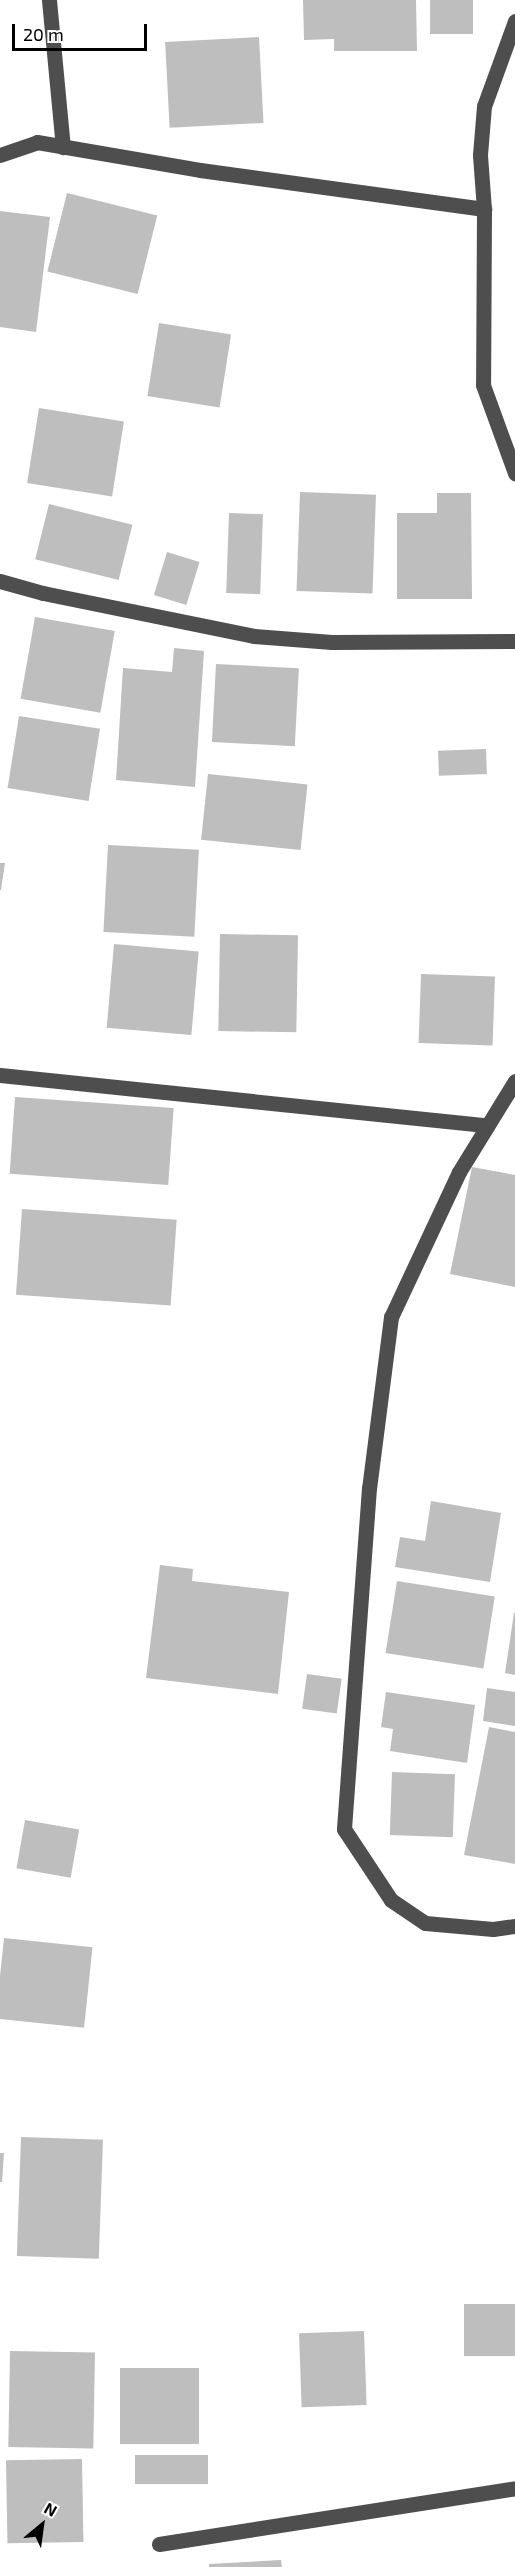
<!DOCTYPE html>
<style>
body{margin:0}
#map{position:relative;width:515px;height:2567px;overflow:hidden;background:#fff;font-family:"Exo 2",sans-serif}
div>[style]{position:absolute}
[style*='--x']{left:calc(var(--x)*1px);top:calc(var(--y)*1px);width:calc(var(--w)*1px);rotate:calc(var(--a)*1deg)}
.building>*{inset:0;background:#bebebe;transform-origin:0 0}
.minor>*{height:15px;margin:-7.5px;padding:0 7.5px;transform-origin:7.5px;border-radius:7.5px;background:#4e4e4e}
span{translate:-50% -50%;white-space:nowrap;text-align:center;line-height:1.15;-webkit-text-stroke:6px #fff;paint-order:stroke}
.north{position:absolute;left:12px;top:2495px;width:60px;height:60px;-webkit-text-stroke:4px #fff;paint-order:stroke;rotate:29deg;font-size:16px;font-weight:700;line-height:24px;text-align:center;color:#000}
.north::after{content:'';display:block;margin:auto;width:21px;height:27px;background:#000;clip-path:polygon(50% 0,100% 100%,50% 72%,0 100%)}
.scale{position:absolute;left:12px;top:24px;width:135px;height:27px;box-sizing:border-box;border:3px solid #000;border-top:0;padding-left:8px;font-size:18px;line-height:21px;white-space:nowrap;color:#000;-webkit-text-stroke:4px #fff;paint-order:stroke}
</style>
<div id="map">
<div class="building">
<div style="clip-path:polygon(303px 0,416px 0,417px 51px,334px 51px,334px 39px,304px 40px)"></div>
<div style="left:430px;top:0;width:43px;height:34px"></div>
<div style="left:259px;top:37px;width:86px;height:94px;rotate:87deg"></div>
<div style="left:67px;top:193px;width:93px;height:81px;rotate:14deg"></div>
<div style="clip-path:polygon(0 211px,50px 217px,36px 332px,0 327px)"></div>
<div style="left:159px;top:323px;width:73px;height:74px;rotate:9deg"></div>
<div style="left:39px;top:408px;width:86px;height:76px;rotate:9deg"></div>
<div style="left:300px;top:492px;width:76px;height:99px;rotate:2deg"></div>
<div style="clip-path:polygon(437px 493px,471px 493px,472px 599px,397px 599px,397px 513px,437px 513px)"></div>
<div style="left:49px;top:504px;width:86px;height:57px;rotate:14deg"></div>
<div style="left:229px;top:513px;width:34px;height:80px;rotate:2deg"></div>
<div style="left:167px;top:552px;width:34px;height:45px;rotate:17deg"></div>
<div style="left:35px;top:617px;width:81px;height:83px;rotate:10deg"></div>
<div style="clip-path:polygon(174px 648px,204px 651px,195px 787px,116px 780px,123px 668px,172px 672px)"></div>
<div style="left:216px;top:664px;width:83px;height:78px;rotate:3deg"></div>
<div style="left:19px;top:716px;width:82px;height:73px;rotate:9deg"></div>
<div style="left:486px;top:749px;width:25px;height:48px;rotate:88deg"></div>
<div style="left:208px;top:774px;width:100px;height:66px;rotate:6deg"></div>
<div style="left:108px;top:845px;width:91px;height:87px;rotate:3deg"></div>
<div style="clip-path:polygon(0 863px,5px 863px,1px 890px,0 890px)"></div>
<div style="left:220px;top:934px;width:78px;height:97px;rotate:1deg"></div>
<div style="left:114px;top:944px;width:85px;height:84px;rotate:5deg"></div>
<div style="left:421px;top:974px;width:74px;height:69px;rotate:2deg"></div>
<div style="left:15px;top:1097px;width:159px;height:77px;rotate:4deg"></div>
<div style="clip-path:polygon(472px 1167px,515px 1175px,515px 1287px,450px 1274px)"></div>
<div style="left:22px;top:1209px;width:155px;height:86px;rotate:4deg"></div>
<div style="clip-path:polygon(431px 1501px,501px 1513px,490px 1582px,395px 1567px,400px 1537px,425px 1541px)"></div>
<div style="clip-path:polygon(160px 1565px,193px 1569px,192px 1581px,289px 1592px,278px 1694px,146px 1678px)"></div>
<div style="left:397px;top:1581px;width:99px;height:73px;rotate:9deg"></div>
<div style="clip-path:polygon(514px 1613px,515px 1613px,515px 1675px,505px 1673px)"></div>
<div style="left:307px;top:1674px;width:35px;height:35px;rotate:8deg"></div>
<div style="clip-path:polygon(487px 1688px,515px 1692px,515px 1726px,483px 1721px)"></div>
<div style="clip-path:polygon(386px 1692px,475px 1705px,467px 1763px,390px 1751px,393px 1729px,381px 1727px)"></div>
<div style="clip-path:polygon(489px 1727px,515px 1732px,515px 1864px,464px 1855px)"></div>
<div style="left:392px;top:1772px;width:63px;height:63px;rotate:2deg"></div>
<div style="left:25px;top:1820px;width:55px;height:49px;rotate:10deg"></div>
<div style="left:4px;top:1938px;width:89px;height:81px;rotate:6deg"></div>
<div style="left:21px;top:2137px;width:82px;height:119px;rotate:2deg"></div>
<div style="clip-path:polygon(0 2153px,4px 2153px,2px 2182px,0 2182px)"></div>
<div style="left:515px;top:2304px;width:52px;height:51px;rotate:90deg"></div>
<div style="left:364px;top:2331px;width:74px;height:65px;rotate:88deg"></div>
<div style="left:10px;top:2351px;width:85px;height:96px;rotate:1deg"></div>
<div style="left:120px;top:2368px;width:79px;height:76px"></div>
<div style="left:135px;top:2455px;width:73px;height:29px"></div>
<div style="left:82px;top:2459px;width:83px;height:76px;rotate:89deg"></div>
<div style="clip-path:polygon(281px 2560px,282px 2567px,209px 2567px,209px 2564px)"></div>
</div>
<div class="minor">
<div style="--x:49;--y:0;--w:148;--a:84.6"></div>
<div style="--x:515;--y:21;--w:90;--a:110"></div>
<div style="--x:484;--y:106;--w:49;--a:94.7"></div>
<div style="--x:480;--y:155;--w:54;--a:85.8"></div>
<div style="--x:484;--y:209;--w:176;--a:90.3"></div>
<div style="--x:483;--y:385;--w:94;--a:70"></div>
<div style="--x:0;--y:155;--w:39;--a:-19"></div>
<div style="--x:37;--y:142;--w:165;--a:9.7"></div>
<div style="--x:200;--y:170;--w:287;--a:7.8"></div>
<div style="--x:0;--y:581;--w:45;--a:15.6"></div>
<div style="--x:43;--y:593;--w:215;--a:11.5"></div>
<div style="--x:254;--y:636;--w:78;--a:4.4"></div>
<div style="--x:332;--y:642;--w:183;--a:-0.3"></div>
<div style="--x:0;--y:1075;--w:490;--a:5.9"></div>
<div style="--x:515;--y:1081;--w:107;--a:121.6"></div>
<div style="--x:459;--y:1172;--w:160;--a:115.1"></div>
<div style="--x:391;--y:1317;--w:172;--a:97.3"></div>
<div style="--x:369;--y:1488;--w:342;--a:94.2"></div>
<div style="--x:344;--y:1829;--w:85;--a:56.5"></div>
<div style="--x:391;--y:1900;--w:41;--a:34.1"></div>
<div style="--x:425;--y:1923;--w:68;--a:5"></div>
<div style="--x:493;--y:1929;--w:22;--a:-8"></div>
<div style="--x:159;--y:2544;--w:360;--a:-8.9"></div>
</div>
<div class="north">N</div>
<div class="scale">20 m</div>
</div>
